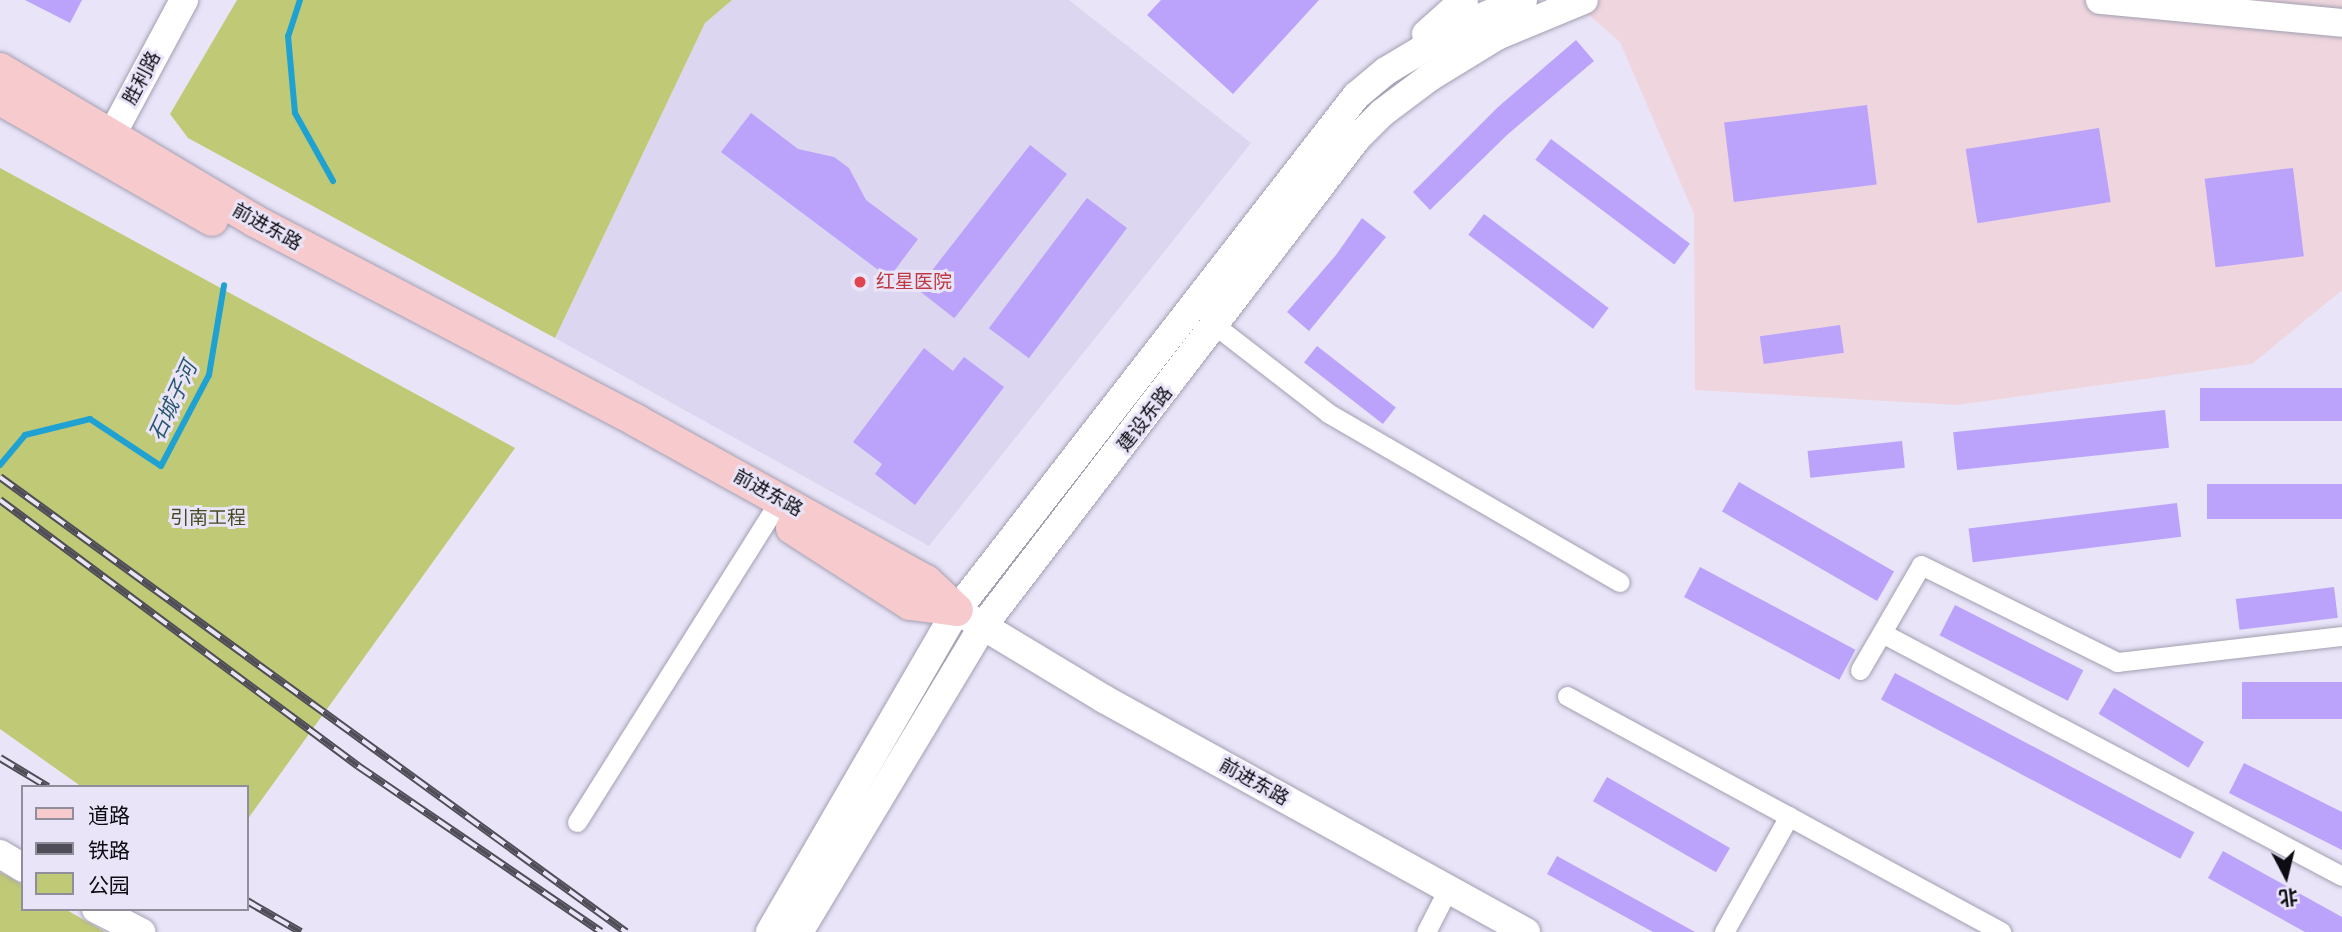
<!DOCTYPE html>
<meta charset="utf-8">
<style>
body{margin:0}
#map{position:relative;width:2342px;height:932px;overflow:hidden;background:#e9e4f8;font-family:Roboto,"Noto Sans SC",sans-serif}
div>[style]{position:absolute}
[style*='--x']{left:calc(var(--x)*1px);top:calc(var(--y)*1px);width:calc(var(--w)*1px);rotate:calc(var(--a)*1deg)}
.commercial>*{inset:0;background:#efd6de}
.built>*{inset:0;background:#dcd6f0}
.green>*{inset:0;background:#c0c976}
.stream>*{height:6px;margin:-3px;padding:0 3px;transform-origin:3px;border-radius:3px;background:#1fa1d2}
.building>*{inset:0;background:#bba2fa;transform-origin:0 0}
.roads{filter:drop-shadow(0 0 2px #a39fb1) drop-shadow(0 0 2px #a39fb1)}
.street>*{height:19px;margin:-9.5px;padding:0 9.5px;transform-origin:9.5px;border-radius:9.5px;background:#fff}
.secondary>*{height:28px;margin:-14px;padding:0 14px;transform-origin:14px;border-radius:14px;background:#fff}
.primary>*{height:32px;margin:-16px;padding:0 16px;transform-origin:16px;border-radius:16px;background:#f7cbcd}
.rail>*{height:8px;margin-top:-4px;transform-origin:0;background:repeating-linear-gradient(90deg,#e9e4f8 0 16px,#4f4d57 0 32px);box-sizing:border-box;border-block:2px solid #4f4d57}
.dots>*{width:19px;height:19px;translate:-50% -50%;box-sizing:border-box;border:4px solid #e9e4f8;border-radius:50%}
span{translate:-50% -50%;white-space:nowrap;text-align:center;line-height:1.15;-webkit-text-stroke:6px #e9e4f8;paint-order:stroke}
.street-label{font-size:19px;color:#0d0c12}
.health-label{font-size:19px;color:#be3a42}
.left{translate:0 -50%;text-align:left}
.park-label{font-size:19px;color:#474b21}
.water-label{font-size:21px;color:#28576d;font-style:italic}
.legend{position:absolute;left:21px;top:785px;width:228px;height:126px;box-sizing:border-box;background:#e9e4f8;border:2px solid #918e9c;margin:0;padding:9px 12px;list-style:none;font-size:21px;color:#0d0c12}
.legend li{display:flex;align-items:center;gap:14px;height:35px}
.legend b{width:35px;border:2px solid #918e9c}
.north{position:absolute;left:2251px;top:841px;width:70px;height:70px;-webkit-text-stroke:5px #e9e4f8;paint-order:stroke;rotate:173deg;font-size:19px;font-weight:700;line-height:28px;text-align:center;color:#0d0c12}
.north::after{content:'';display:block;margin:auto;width:24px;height:32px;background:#0d0c12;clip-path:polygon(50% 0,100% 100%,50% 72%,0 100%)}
</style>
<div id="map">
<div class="commercial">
<div style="clip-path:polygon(1572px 0,2342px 0,2342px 290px,2252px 364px,1957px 405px,1695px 390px,1694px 214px,1620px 42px)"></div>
</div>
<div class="built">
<div style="clip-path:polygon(732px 0,1069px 0,1251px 143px,929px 546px,555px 338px,705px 23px)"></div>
</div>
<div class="green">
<div style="clip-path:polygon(237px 0,732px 0,705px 23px,555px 338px,188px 138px,170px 114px)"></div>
<div style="clip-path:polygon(0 168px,515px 448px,247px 820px,247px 787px,82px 787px,0 729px)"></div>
<div style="clip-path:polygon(0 872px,23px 885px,23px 909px,65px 909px,105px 932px,0 932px)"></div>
</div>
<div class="stream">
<div style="--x:300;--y:0;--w:38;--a:108"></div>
<div style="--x:288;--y:36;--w:77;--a:84.8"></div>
<div style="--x:295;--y:113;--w:78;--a:60.8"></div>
<div style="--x:0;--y:465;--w:39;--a:-50"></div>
<div style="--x:25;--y:435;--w:67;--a:-13.8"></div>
<div style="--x:90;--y:419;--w:85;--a:33.5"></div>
<div style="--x:161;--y:466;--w:103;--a:-62.2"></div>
<div style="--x:209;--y:375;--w:91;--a:-80.5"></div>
</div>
<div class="building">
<div style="clip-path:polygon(25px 0,82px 0,70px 23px)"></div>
<div style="clip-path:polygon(1161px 0,1319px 0,1233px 94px,1147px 15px)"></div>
<div style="clip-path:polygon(1576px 40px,1594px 61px,1507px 135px,1430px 210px,1413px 192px,1498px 107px)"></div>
<div style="left:1867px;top:105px;width:80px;height:144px;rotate:83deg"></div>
<div style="clip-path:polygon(751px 113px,798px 149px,834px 157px,849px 168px,866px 200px,918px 239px,889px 278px,721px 152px)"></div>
<div style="left:2099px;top:128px;width:75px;height:135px;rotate:81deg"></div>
<div style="left:1551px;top:139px;width:174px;height:26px;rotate:37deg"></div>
<div style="left:1030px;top:145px;width:47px;height:183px;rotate:38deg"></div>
<div style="left:2293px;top:168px;width:89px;height:89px;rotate:83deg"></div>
<div style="left:1087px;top:198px;width:50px;height:163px;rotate:37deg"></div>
<div style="left:1484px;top:214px;width:156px;height:26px;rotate:37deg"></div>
<div style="clip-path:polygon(1362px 218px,1386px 237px,1309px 331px,1287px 312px,1336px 255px)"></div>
<div style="left:1840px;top:325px;width:28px;height:81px;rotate:82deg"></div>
<div style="left:1317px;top:346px;width:100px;height:21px;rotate:38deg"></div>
<div style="clip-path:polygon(924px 348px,953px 371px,964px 357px,1004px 387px,915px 505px,875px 474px,882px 464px,853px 442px)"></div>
<div style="left:2342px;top:388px;width:33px;height:142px;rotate:90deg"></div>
<div style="left:2165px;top:410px;width:38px;height:213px;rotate:84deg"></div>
<div style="left:1902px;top:441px;width:27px;height:95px;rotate:84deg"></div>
<div style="left:1739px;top:482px;width:179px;height:34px;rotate:30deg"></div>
<div style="left:2342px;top:484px;width:35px;height:135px;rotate:90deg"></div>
<div style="left:2177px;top:503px;width:34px;height:210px;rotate:83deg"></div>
<div style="left:1700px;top:567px;width:176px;height:34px;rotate:28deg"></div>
<div style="left:2334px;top:587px;width:31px;height:99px;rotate:83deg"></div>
<div style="left:1955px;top:605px;width:144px;height:34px;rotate:27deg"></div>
<div style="left:1895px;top:673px;width:339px;height:30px;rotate:28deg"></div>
<div style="left:2342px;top:682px;width:37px;height:100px;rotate:90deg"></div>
<div style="left:2114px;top:688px;width:105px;height:30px;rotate:31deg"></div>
<div style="clip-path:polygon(2244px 763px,2342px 812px,2342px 850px,2229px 793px)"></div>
<div style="left:1607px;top:777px;width:142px;height:28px;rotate:30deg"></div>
<div style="clip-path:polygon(2223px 851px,2342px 917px,2342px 932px,2305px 932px,2208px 878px)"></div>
<div style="clip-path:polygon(1557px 856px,1695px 932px,1653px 932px,1547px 874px)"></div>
</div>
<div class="roads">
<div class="street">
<div style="--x:1216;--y:326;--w:142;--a:37.8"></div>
<div style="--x:1328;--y:413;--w:337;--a:30.1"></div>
<div style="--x:1882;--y:633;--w:520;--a:27.85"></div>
<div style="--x:1860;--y:670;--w:121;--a:-59.8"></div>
<div style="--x:1921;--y:565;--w:219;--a:26.3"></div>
<div style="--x:2117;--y:662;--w:226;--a:-6.6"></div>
<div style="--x:1567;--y:696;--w:494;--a:28.5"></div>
<div style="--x:577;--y:822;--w:363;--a:-57.8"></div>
<div style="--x:1426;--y:932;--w:48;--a:-62.9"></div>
<div style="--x:1724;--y:932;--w:133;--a:-60.7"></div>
</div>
<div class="secondary">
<div style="--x:2100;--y:0;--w:243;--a:5.4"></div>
<div style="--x:1426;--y:34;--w:51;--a:-41.8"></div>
<div style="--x:101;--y:155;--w:176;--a:-61.8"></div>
<div style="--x:968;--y:617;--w:159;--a:31.1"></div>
<div style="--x:1104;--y:699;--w:482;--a:28.9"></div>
<div style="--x:0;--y:854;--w:27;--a:31"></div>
<div style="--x:96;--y:909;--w:51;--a:27.1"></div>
<div style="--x:770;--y:932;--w:372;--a:-59.9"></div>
<div style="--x:957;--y:610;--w:651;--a:-52.18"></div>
<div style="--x:1356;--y:96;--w:39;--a:-40"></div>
<div style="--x:1386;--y:71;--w:90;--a:-30.9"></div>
<div style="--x:1463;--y:25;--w:65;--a:-22.6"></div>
<div style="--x:799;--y:932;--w:357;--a:-59"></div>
<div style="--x:983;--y:626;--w:615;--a:-52.53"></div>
<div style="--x:1357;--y:138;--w:35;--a:-45"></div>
<div style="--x:1382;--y:113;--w:60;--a:-36.9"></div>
<div style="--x:1430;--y:77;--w:79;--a:-31.5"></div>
<div style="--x:1497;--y:36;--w:94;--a:-22.5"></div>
</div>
<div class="primary">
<div style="--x:0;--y:69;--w:297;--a:30.8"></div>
<div style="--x:255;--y:221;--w:431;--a:27.6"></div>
<div style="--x:637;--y:421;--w:330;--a:29"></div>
<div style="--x:926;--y:581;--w:42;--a:43.1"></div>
<div style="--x:0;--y:99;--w:244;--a:29.7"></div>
<div style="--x:792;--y:528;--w:140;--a:32.8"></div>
<div style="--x:910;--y:604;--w:47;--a:7.3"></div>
</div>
</div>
<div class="rail">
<div style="--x:0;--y:477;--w:774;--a:36.01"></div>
<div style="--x:0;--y:500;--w:446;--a:36.6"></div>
<div style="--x:358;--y:766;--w:294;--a:34.3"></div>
<div style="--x:0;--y:758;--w:56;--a:31.1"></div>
<div style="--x:247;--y:901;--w:62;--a:29.9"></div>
</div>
<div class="dots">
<div style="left:860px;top:282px;background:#e0444e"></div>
</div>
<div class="street-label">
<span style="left:142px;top:78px;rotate:-62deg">胜利路</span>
<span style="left:267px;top:227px;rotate:29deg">前进东路</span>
<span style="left:1145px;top:419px;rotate:-52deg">建设东路</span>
<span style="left:768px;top:493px;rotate:29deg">前进东路</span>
<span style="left:1254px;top:782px;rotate:29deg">前进东路</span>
</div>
<div class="health-label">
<span class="left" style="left:876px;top:282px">红星医院</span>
</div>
<div class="park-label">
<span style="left:208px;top:518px">引南工程</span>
</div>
<div class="water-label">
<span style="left:173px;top:401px;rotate:-65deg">石城子河</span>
</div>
<ul class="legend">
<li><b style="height:9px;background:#f7cbcd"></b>道路</li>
<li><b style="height:9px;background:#4f4d57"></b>铁路</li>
<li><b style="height:19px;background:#c0c976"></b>公园</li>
</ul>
<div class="north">北</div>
</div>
